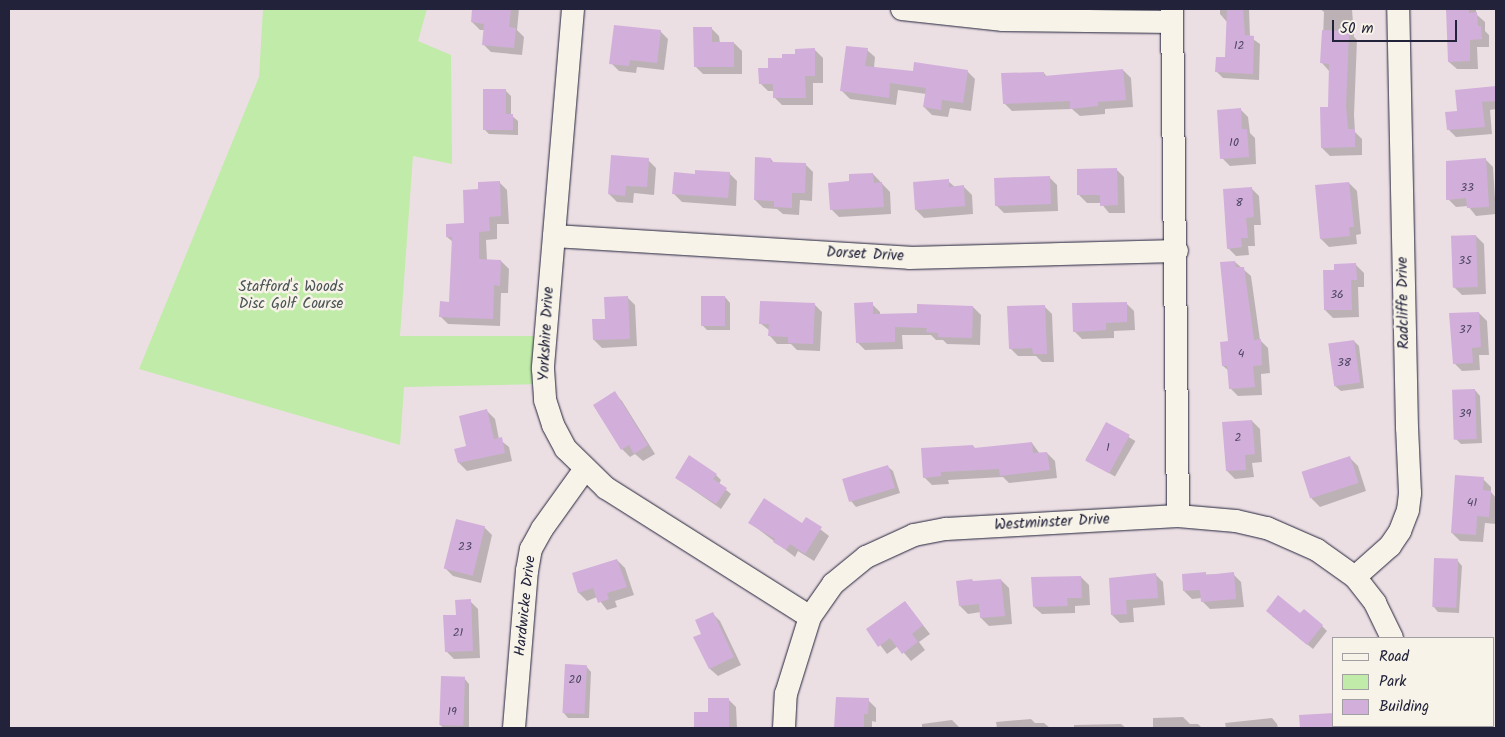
<!DOCTYPE html>
<style>
body{margin:0}
#map{position:relative;width:1505px;height:737px;overflow:hidden;background:#ecdfe4;font-family:Kalam,sans-serif}
div>[style]{position:absolute}
[style*='--x']{left:calc(var(--x)*1px);top:calc(var(--y)*1px);width:calc(var(--w)*1px);rotate:calc(var(--a)*1deg)}
.green>*{inset:0;background:#c0eba8}
.shadow>*{inset:0;background:#0003;transform-origin:0 0}
.building>*{inset:0;background:#d2afda;transform-origin:0 0}
.roads{filter:drop-shadow(0 0 1px #22223b) drop-shadow(0 0 1px #22223b)}
.minor>*{height:22px;margin:-11px;padding:0 11px;transform-origin:11px;border-radius:11px;background:#f7f3e8}
span{translate:-50% -50%;white-space:nowrap;text-align:center;line-height:1.15;-webkit-text-stroke:5px #f7f3e8;paint-order:stroke}
.number-label{font-size:12px;color:#4e4563}
.number-label span{-webkit-text-stroke-width:0}
.street-label{font-size:15px;color:#22223b}
.park-label{font-size:15px;color:#4a5456}
.frame{position:absolute;inset:0;border:10px solid #22223b;pointer-events:none}
.legend{position:absolute;left:1332px;top:637px;width:162px;height:90px;box-sizing:border-box;background:#f7f3e8;border:1px solid #a29fa3;margin:0;padding:6px 9px;list-style:none;font-size:15px;color:#22223b}
.legend li{display:flex;align-items:center;gap:10px;height:25px}
.legend b{width:25px;border:1px solid #a29fa3}
.scale{position:absolute;left:1332px;top:20px;width:125px;height:22px;box-sizing:border-box;border:2px solid #22223b;border-top:0;padding-left:6px;font-size:15px;line-height:18px;white-space:nowrap;color:#22223b;-webkit-text-stroke:4px #f7f3e8;paint-order:stroke}
</style>
<div id="map">
<div class="green">
<div style="clip-path:polygon(263px 9px,427px 9px,418px 41px,451px 55px,452px 164px,413px 156px,400px 336px,546px 336px,546px 384px,404px 387px,400px 445px,139px 369px,259px 77px)"></div>
</div>
<div class="shadow">
<div style="clip-path:polygon(473px 9px,519px 9px,517px 30px,524px 37px,522px 55px,491px 52px,483px 44px,485px 30px,480px 30px,472px 22px)"></div>
<div style="clip-path:polygon(1220px 9px,1249px 9px,1250px 37px,1260px 44px,1259px 80px,1223px 78px,1217px 72px,1226px 59px,1227px 22px,1220px 14px)"></div>
<div style="clip-path:polygon(1320px 9px,1352px 9px,1354px 37px,1357px 40px,1354px 115px,1355px 132px,1362px 139px,1362px 155px,1330px 156px,1322px 148px,1329px 108px,1330px 72px,1322px 63px,1324px 12px)"></div>
<div style="clip-path:polygon(1449px 9px,1476px 9px,1476px 14px,1485px 22px,1485px 31px,1489px 35px,1489px 47px,1477px 47px,1478px 69px,1457px 69px,1449px 62px)"></div>
<div style="clip-path:polygon(711px 28px,719px 36px,720px 43px,734px 43px,742px 51px,742px 74px,703px 74px,695px 66px)"></div>
<div style="clip-path:polygon(660px 31px,668px 39px,664px 70px,637px 67px,636px 73px,619px 71px,611px 63px)"></div>
<div style="clip-path:polygon(815px 50px,823px 58px,823px 83px,813px 83px,813px 105px,782px 105px,774px 97px,774px 91px,768px 91px,760px 83px,769px 69px,783px 59px)"></div>
<div style="clip-path:polygon(867px 50px,875px 57px,874px 68px,914px 73px,967px 71px,975px 79px,971px 111px,950px 108px,948px 117px,932px 115px,924px 107px,926px 94px,898px 90px,896px 105px,850px 99px,842px 91px)"></div>
<div style="clip-path:polygon(1123px 70px,1131px 78px,1133px 107px,1105px 109px,1105px 114px,1080px 116px,1072px 109px,1012px 111px,1004px 103px,1044px 73px,1047px 77px)"></div>
<div style="clip-path:polygon(1496px 88px,1496px 109px,1490px 110px,1492px 134px,1456px 137px,1448px 129px,1459px 112px,1457px 91px)"></div>
<div style="clip-path:polygon(506px 91px,511px 96px,511px 115px,518px 121px,518px 135px,489px 134px,484px 129px)"></div>
<div style="clip-path:polygon(1240px 109px,1248px 117px,1250px 133px,1255px 138px,1256px 164px,1230px 166px,1222px 158px)"></div>
<div style="clip-path:polygon(771px 159px,774px 163px,805px 164px,813px 172px,812px 201px,800px 200px,799px 215px,783px 214px,777px 209px,763px 208px,755px 200px)"></div>
<div style="clip-path:polygon(1485px 159px,1493px 167px,1496px 214px,1476px 216px,1468px 206px,1456px 207px,1448px 199px)"></div>
<div style="clip-path:polygon(648px 160px,656px 168px,654px 195px,634px 193px,633px 203px,617px 202px,609px 194px)"></div>
<div style="clip-path:polygon(1116px 169px,1124px 177px,1125px 213px,1109px 213px,1101px 203px,1087px 203px,1079px 195px)"></div>
<div style="clip-path:polygon(729px 173px,737px 181px,736px 206px,682px 202px,674px 194px)"></div>
<div style="clip-path:polygon(873px 174px,890px 192px,891px 214px,839px 217px,831px 209px,851px 182px)"></div>
<div style="clip-path:polygon(1049px 177px,1057px 185px,1058px 211px,1004px 213px,996px 205px)"></div>
<div style="clip-path:polygon(948px 181px,955px 187px,964px 187px,972px 195px,973px 214px,924px 218px,916px 210px)"></div>
<div style="clip-path:polygon(499px 182px,507px 190px,509px 224px,497px 224px,497px 239px,486px 240px,487px 260px,501px 261px,509px 269px,508px 293px,501px 293px,500px 326px,448px 324px,440px 316px,450px 303px,453px 242px,447px 237px,466px 224px,479px 190px)"></div>
<div style="clip-path:polygon(1349px 183px,1357px 191px,1361px 234px,1356px 235px,1357px 244px,1329px 247px,1321px 239px,1316px 186px)"></div>
<div style="clip-path:polygon(1251px 188px,1259px 196px,1261px 225px,1254px 225px,1255px 246px,1248px 246px,1249px 255px,1236px 256px,1228px 248px)"></div>
<div style="clip-path:polygon(1476px 236px,1484px 244px,1486px 294px,1462px 295px,1454px 287px)"></div>
<div style="clip-path:polygon(1235px 262px,1251px 276px,1260px 340px,1268px 348px,1270px 373px,1261px 374px,1262px 395px,1238px 396px,1230px 388px,1229px 371px,1223px 366px,1230px 342px)"></div>
<div style="clip-path:polygon(1356px 265px,1364px 273px,1364px 287px,1358px 287px,1359px 317px,1333px 318px,1325px 310px,1335px 271px)"></div>
<div style="clip-path:polygon(627px 297px,635px 305px,637px 346px,602px 348px,594px 340px,606px 320px)"></div>
<div style="clip-path:polygon(725px 297px,730px 303px,730px 330px,707px 330px,702px 325px)"></div>
<div style="clip-path:polygon(1126px 303px,1134px 311px,1135px 330px,1114px 331px,1114px 338px,1082px 339px,1074px 331px)"></div>
<div style="clip-path:polygon(814px 304px,822px 312px,820px 351px,797px 350px,791px 344px,777px 344px,770px 336px,770px 331px,760px 323px)"></div>
<div style="clip-path:polygon(872px 304px,880px 312px,880px 315px,918px 314px,973px 307px,981px 315px,980px 345px,947px 344px,943px 340px,936px 340px,931px 335px,902px 335px,903px 349px,865px 350px,857px 342px)"></div>
<div style="clip-path:polygon(1044px 306px,1052px 314px,1054px 362px,1042px 362px,1036px 356px,1018px 356px,1010px 348px)"></div>
<div style="clip-path:polygon(1479px 313px,1487px 321px,1489px 355px,1479px 355px,1480px 370px,1462px 371px,1454px 363px)"></div>
<div style="clip-path:polygon(1354px 341px,1359px 346px,1364px 388px,1341px 391px,1335px 386px)"></div>
<div style="clip-path:polygon(1475px 390px,1480px 396px,1482px 443px,1461px 444px,1456px 439px)"></div>
<div style="clip-path:polygon(614px 393px,622px 401px,655px 454px,643px 461px,635px 454px,630px 457px,622px 449px,594px 406px)"></div>
<div style="clip-path:polygon(487px 411px,495px 419px,499px 439px,509px 447px,512px 461px,467px 471px,459px 463px)"></div>
<div style="clip-path:polygon(1252px 421px,1260px 429px,1262px 462px,1252px 463px,1254px 477px,1235px 479px,1227px 471px)"></div>
<div style="left:1106px;top:424px;width:34px;height:41px;rotate:30deg"></div>
<div style="clip-path:polygon(1032px 443px,1040px 454px,1047px 453px,1055px 461px,1057px 478px,1009px 483px,1003px 477px,948px 480px,949px 484px,932px 485px,924px 477px,973px 446px,976px 449px)"></div>
<div style="clip-path:polygon(1350px 458px,1358px 466px,1366px 491px,1320px 507px,1312px 499px,1304px 473px)"></div>
<div style="clip-path:polygon(887px 466px,893px 471px,900px 493px,856px 507px,851px 501px)"></div>
<div style="clip-path:polygon(716px 475px,721px 480px,719px 484px,731px 494px,721px 509px,676px 478px)"></div>
<div style="clip-path:polygon(1483px 479px,1491px 487px,1491px 492px,1496px 498px,1496px 524px,1485px 523px,1483px 542px,1460px 541px,1452px 533px)"></div>
<div style="clip-path:polygon(807px 519px,829px 536px,814px 561px,798px 551px,795px 557px,750px 523px,803px 525px)"></div>
<div style="clip-path:polygon(484px 527px,492px 535px,481px 583px,453px 576px,445px 568px)"></div>
<div style="clip-path:polygon(617px 560px,625px 568px,634px 595px,615px 601px,617px 607px,607px 610px,597px 597px,587px 601px,579px 593px,573px 574px)"></div>
<div style="clip-path:polygon(1457px 560px,1462px 566px,1459px 613px,1438px 612px,1433px 606px)"></div>
<div style="clip-path:polygon(1155px 574px,1163px 582px,1165px 605px,1133px 608px,1134px 622px,1120px 623px,1112px 615px,1110px 579px)"></div>
<div style="clip-path:polygon(1233px 574px,1241px 582px,1244px 607px,1210px 609px,1202px 601px,1202px 598px,1192px 599px,1184px 591px,1183px 575px)"></div>
<div style="clip-path:polygon(1081px 577px,1089px 585px,1090px 605px,1075px 606px,1075px 613px,1042px 614px,1034px 607px)"></div>
<div style="clip-path:polygon(1001px 580px,1009px 588px,1012px 624px,989px 626px,981px 618px,981px 612px,968px 614px,960px 606px,974px 582px)"></div>
<div style="clip-path:polygon(470px 601px,478px 609px,480px 658px,454px 659px,446px 651px,457px 616px)"></div>
<div style="clip-path:polygon(905px 602px,930px 634px,919px 642px,925px 650px,911px 661px,898px 646px,887px 654px,868px 629px)"></div>
<div style="clip-path:polygon(712px 613px,720px 621px,741px 665px,718px 676px,710px 669px,703px 634px)"></div>
<div style="clip-path:polygon(1300px 615px,1322px 626px,1327px 631px,1313px 649px,1272px 616px)"></div>
<div style="clip-path:polygon(586px 666px,591px 672px,589px 718px,568px 718px,563px 712px)"></div>
<div style="clip-path:polygon(464px 678px,469px 684px,469px 728px,444px 728px,440px 725px)"></div>
<div style="clip-path:polygon(837px 698px,868px 700px,876px 708px,876px 722px,872px 721px,872px 728px,836px 728px)"></div>
<div style="clip-path:polygon(728px 699px,736px 707px,737px 728px,696px 728px,696px 713px,709px 713px)"></div>
<div style="clip-path:polygon(1300px 716px,1334px 726px,1353px 726px,1355px 728px,1301px 728px)"></div>
<div style="clip-path:polygon(1183px 717px,1190px 724px,1198px 724px,1202px 728px,1153px 728px,1153px 718px)"></div>
<div style="clip-path:polygon(1272px 718px,1277px 724px,1278px 728px,1226px 728px,1225px 723px)"></div>
<div style="clip-path:polygon(1031px 719px,1035px 723px,1044px 723px,1050px 728px,997px 728px,996px 722px)"></div>
<div style="clip-path:polygon(952px 720px,960px 728px,967px 728px,922px 728px,922px 724px)"></div>
<div style="clip-path:polygon(1121px 724px,1126px 728px,1074px 728px,1074px 725px)"></div>
</div>
<div class="building">
<div style="clip-path:polygon(472px 9px,511px 9px,509px 27px,516px 28px,514px 48px,482px 45px,484px 24px,471px 22px)"></div>
<div style="clip-path:polygon(1227px 9px,1243px 9px,1245px 35px,1254px 36px,1253px 74px,1215px 72px,1216px 57px,1225px 57px)"></div>
<div style="clip-path:polygon(1446px 9px,1469px 9px,1469px 13px,1477px 12px,1478px 26px,1481px 26px,1482px 39px,1470px 40px,1470px 61px,1448px 62px)"></div>
<div style="clip-path:polygon(614px 25px,661px 30px,657px 63px,630px 60px,629px 66px,609px 64px)"></div>
<div style="clip-path:polygon(693px 27px,712px 27px,712px 42px,734px 42px,734px 67px,694px 67px)"></div>
<div style="clip-path:polygon(1322px 30px,1349px 31px,1346px 106px,1348px 129px,1355px 129px,1355px 147px,1321px 148px,1320px 107px,1328px 107px,1329px 64px,1320px 63px)"></div>
<div style="clip-path:polygon(846px 46px,868px 48px,865px 66px,913px 71px,914px 62px,968px 70px,963px 103px,942px 100px,941px 110px,923px 107px,926px 88px,890px 83px,889px 98px,840px 91px)"></div>
<div style="clip-path:polygon(815px 48px,815px 76px,805px 76px,806px 98px,773px 98px,773px 84px,759px 84px,758px 68px,768px 68px,768px 58px,782px 58px,782px 54px,795px 54px,795px 49px)"></div>
<div style="clip-path:polygon(1123px 69px,1126px 100px,1098px 102px,1098px 106px,1070px 109px,1070px 101px,1003px 104px,1001px 73px,1044px 72px,1044px 76px)"></div>
<div style="clip-path:polygon(1496px 86px,1496px 101px,1482px 102px,1485px 127px,1447px 130px,1445px 112px,1457px 111px,1455px 90px)"></div>
<div style="clip-path:polygon(483px 89px,506px 89px,506px 114px,513px 114px,513px 130px,483px 130px)"></div>
<div style="clip-path:polygon(1241px 108px,1242px 129px,1247px 129px,1249px 157px,1220px 159px,1217px 110px)"></div>
<div style="clip-path:polygon(611px 155px,649px 158px,647px 187px,626px 186px,625px 196px,608px 194px)"></div>
<div style="clip-path:polygon(755px 157px,771px 158px,771px 162px,806px 163px,805px 193px,792px 193px,792px 208px,774px 207px,774px 201px,754px 200px)"></div>
<div style="clip-path:polygon(1486px 158px,1489px 207px,1467px 208px,1466px 198px,1446px 200px,1446px 161px)"></div>
<div style="clip-path:polygon(1117px 168px,1118px 205px,1100px 206px,1100px 195px,1077px 195px,1077px 169px)"></div>
<div style="clip-path:polygon(695px 170px,730px 172px,728px 198px,672px 194px,674px 172px,695px 174px)"></div>
<div style="clip-path:polygon(873px 173px,874px 183px,882px 182px,884px 207px,830px 210px,828px 183px,849px 181px,849px 174px)"></div>
<div style="left:1050px;top:176px;width:28px;height:56px;rotate:88deg"></div>
<div style="clip-path:polygon(949px 179px,949px 187px,964px 185px,965px 206px,915px 210px,913px 182px)"></div>
<div style="clip-path:polygon(500px 181px,501px 216px,489px 217px,490px 231px,479px 232px,479px 259px,501px 260px,500px 286px,494px 285px,493px 319px,439px 317px,440px 301px,449px 302px,452px 237px,446px 237px,446px 224px,464px 223px,463px 190px,478px 189px,478px 182px)"></div>
<div style="clip-path:polygon(1349px 182px,1354px 227px,1349px 227px,1350px 236px,1320px 239px,1315px 185px)"></div>
<div style="clip-path:polygon(1252px 187px,1254px 217px,1246px 218px,1248px 238px,1241px 238px,1242px 247px,1227px 249px,1223px 189px)"></div>
<div style="left:1476px;top:235px;width:52px;height:25px;rotate:88deg"></div>
<div style="clip-path:polygon(1235px 261px,1236px 267px,1244px 267px,1254px 340px,1261px 339px,1262px 365px,1253px 366px,1255px 387px,1229px 389px,1227px 366px,1222px 366px,1220px 342px,1228px 341px,1220px 262px)"></div>
<div style="clip-path:polygon(1356px 263px,1357px 280px,1351px 280px,1352px 310px,1324px 310px,1323px 270px,1334px 270px,1334px 264px)"></div>
<div style="clip-path:polygon(628px 296px,630px 339px,593px 340px,592px 319px,605px 319px,604px 297px)"></div>
<div style="left:701px;top:296px;width:24px;height:30px"></div>
<div style="clip-path:polygon(760px 301px,815px 303px,813px 344px,788px 343px,788px 337px,768px 336px,769px 324px,759px 324px)"></div>
<div style="clip-path:polygon(873px 302px,873px 314px,917px 313px,917px 304px,973px 306px,972px 338px,938px 337px,938px 333px,926px 332px,927px 328px,895px 327px,895px 342px,856px 343px,854px 303px)"></div>
<div style="clip-path:polygon(1127px 302px,1127px 322px,1106px 323px,1106px 330px,1073px 332px,1072px 303px)"></div>
<div style="clip-path:polygon(1045px 305px,1047px 354px,1033px 354px,1032px 348px,1009px 349px,1007px 306px)"></div>
<div style="clip-path:polygon(1479px 312px,1481px 347px,1472px 348px,1473px 363px,1453px 364px,1449px 313px)"></div>
<div style="left:1354px;top:340px;width:43px;height:26px;rotate:82deg"></div>
<div style="left:1475px;top:389px;width:50px;height:23px;rotate:88deg"></div>
<div style="clip-path:polygon(615px 391px,648px 445px,634px 454px,629px 445px,621px 450px,593px 405px)"></div>
<div style="clip-path:polygon(487px 409px,494px 439px,502px 437px,505px 453px,458px 463px,454px 449px,466px 446px,459px 416px)"></div>
<div style="clip-path:polygon(1252px 420px,1255px 454px,1245px 455px,1246px 470px,1226px 471px,1222px 422px)"></div>
<div style="left:1106px;top:422px;width:27px;height:44px;rotate:28deg"></div>
<div style="clip-path:polygon(1032px 442px,1033px 453px,1047px 452px,1050px 470px,1000px 476px,999px 469px,941px 472px,941px 476px,923px 478px,921px 448px,973px 445px,974px 448px)"></div>
<div style="clip-path:polygon(689px 455px,717px 474px,713px 479px,727px 488px,716px 504px,675px 478px)"></div>
<div style="left:1350px;top:456px;width:28px;height:51px;rotate:72deg"></div>
<div style="left:888px;top:465px;width:24px;height:48px;rotate:73deg"></div>
<div style="clip-path:polygon(1455px 475px,1484px 477px,1483px 490px,1491px 491px,1489px 517px,1477px 516px,1476px 535px,1451px 533px)"></div>
<div style="clip-path:polygon(764px 498px,802px 523px,806px 517px,822px 527px,805px 554px,790px 544px,786px 550px,773px 542px,775px 539px,748px 523px)"></div>
<div style="left:456px;top:519px;width:30px;height:51px;rotate:14deg"></div>
<div style="left:1434px;top:558px;width:24px;height:49px;rotate:2deg"></div>
<div style="clip-path:polygon(617px 559px,627px 587px,607px 593px,609px 599px,598px 603px,593px 588px,578px 593px,572px 573px)"></div>
<div style="clip-path:polygon(1206px 572px,1206px 575px,1234px 572px,1236px 599px,1201px 602px,1200px 590px,1183px 591px,1182px 574px)"></div>
<div style="clip-path:polygon(1156px 573px,1158px 598px,1126px 600px,1127px 614px,1111px 615px,1109px 578px)"></div>
<div style="clip-path:polygon(1081px 576px,1082px 598px,1067px 598px,1068px 606px,1033px 607px,1031px 577px)"></div>
<div style="clip-path:polygon(972px 579px,973px 581px,1001px 579px,1005px 616px,980px 618px,979px 604px,959px 606px,956px 581px)"></div>
<div style="clip-path:polygon(1278px 595px,1300px 613px,1304px 609px,1323px 625px,1307px 645px,1266px 611px)"></div>
<div style="clip-path:polygon(471px 599px,473px 651px,445px 652px,443px 615px,456px 615px,455px 600px)"></div>
<div style="clip-path:polygon(905px 601px,923px 625px,912px 634px,918px 642px,902px 654px,890px 638px,878px 647px,866px 629px)"></div>
<div style="clip-path:polygon(713px 612px,734px 657px,709px 669px,693px 637px,701px 634px,695px 620px)"></div>
<div style="left:565px;top:664px;width:22px;height:49px;rotate:3deg"></div>
<div style="left:441px;top:676px;width:24px;height:49px;rotate:2deg"></div>
<div style="clip-path:polygon(836px 697px,869px 698px,868px 714px,864px 714px,864px 728px,834px 728px)"></div>
<div style="clip-path:polygon(708px 698px,729px 698px,729px 728px,694px 728px,694px 712px,708px 712px)"></div>
<div style="clip-path:polygon(1334px 713px,1334px 728px,1300px 728px,1299px 715px)"></div>
</div>
<div class="roads">
<div class="minor">
<div style="--x:573;--y:9;--w:361;--a:94.8"></div>
<div style="--x:543;--y:369;--w:31;--a:86"></div>
<div style="--x:545;--y:400;--w:26;--a:72"></div>
<div style="--x:553;--y:425;--w:27;--a:62"></div>
<div style="--x:566;--y:449;--w:56;--a:44.3"></div>
<div style="--x:606;--y:488;--w:241;--a:32.3"></div>
<div style="--x:902;--y:9;--w:102;--a:6.2"></div>
<div style="--x:1003;--y:20;--w:169;--a:0.7"></div>
<div style="--x:1172;--y:9;--w:507;--a:89.32"></div>
<div style="--x:554;--y:236;--w:356;--a:3.5"></div>
<div style="--x:909;--y:258;--w:268;--a:-1.5"></div>
<div style="--x:1355;--y:577;--w:47;--a:-41.5"></div>
<div style="--x:1390;--y:546;--w:18;--a:-56"></div>
<div style="--x:1400;--y:531;--w:22;--a:-69"></div>
<div style="--x:1408;--y:510;--w:17;--a:-83"></div>
<div style="--x:1410;--y:493;--w:65;--a:-92.6"></div>
<div style="--x:1407;--y:428;--w:419;--a:-91.2"></div>
<div style="--x:1406;--y:726;--w:2;--a:90"></div>
<div style="--x:514;--y:728;--w:158;--a:-85.3"></div>
<div style="--x:527;--y:571;--w:22;--a:-80"></div>
<div style="--x:531;--y:549;--w:23;--a:-61"></div>
<div style="--x:542;--y:529;--w:74;--a:-54.4"></div>
<div style="--x:784;--y:728;--w:34;--a:-87"></div>
<div style="--x:786;--y:694;--w:81;--a:-72.7"></div>
<div style="--x:810;--y:617;--w:40;--a:-55.1"></div>
<div style="--x:833;--y:584;--w:43;--a:-39.3"></div>
<div style="--x:866;--y:557;--w:53;--a:-24.6"></div>
<div style="--x:914;--y:535;--w:33;--a:-11"></div>
<div style="--x:946;--y:529;--w:232;--a:-3.2"></div>
<div style="--x:1178;--y:516;--w:58;--a:4.9"></div>
<div style="--x:1236;--y:521;--w:32;--a:13"></div>
<div style="--x:1267;--y:528;--w:55;--a:23.7"></div>
<div style="--x:1317;--y:550;--w:47;--a:35.4"></div>
<div style="--x:1355;--y:577;--w:33;--a:52"></div>
<div style="--x:1375;--y:603;--w:39;--a:64"></div>
</div>
</div>
<div class="number-label">
<span style="left:1239px;top:46px">12</span>
<span style="left:1234px;top:143px">10</span>
<span style="left:1467px;top:188px">33</span>
<span style="left:1239px;top:203px">8</span>
<span style="left:1465px;top:261px">35</span>
<span style="left:1337px;top:295px">36</span>
<span style="left:1465px;top:330px">37</span>
<span style="left:1241px;top:354px">4</span>
<span style="left:1344px;top:363px">38</span>
<span style="left:1465px;top:414px">39</span>
<span style="left:1238px;top:438px">2</span>
<span style="left:1108px;top:448px">1</span>
<span style="left:1472px;top:503px">41</span>
<span style="left:465px;top:547px">23</span>
<span style="left:458px;top:633px">21</span>
<span style="left:575px;top:680px">20</span>
<span style="left:452px;top:712px">19</span>
</div>
<div class="street-label">
<span style="left:865px;top:255px;rotate:3deg">Dorset Drive</span>
<span style="left:1404px;top:303px;rotate:-91deg">Radcliffe Drive</span>
<span style="left:547px;top:334px;rotate:-87deg">Yorkshire Drive</span>
<span style="left:1052px;top:523px;rotate:-3deg">Westminster Drive</span>
<span style="left:526px;top:606px;rotate:-84deg">Hardwicke Drive</span>
</div>
<div class="park-label">
<span style="left:291px;top:296px">Stafford's Woods<br>Disc Golf Course</span>
</div>
<div class="frame"></div>
<ul class="legend">
<li><b style="height:6px;background:#f7f3e8"></b>Road</li>
<li><b style="height:14px;background:#c0eba8"></b>Park</li>
<li><b style="height:14px;background:#d2afda"></b>Building</li>
</ul>
<div class="scale">50 m</div>
</div>
